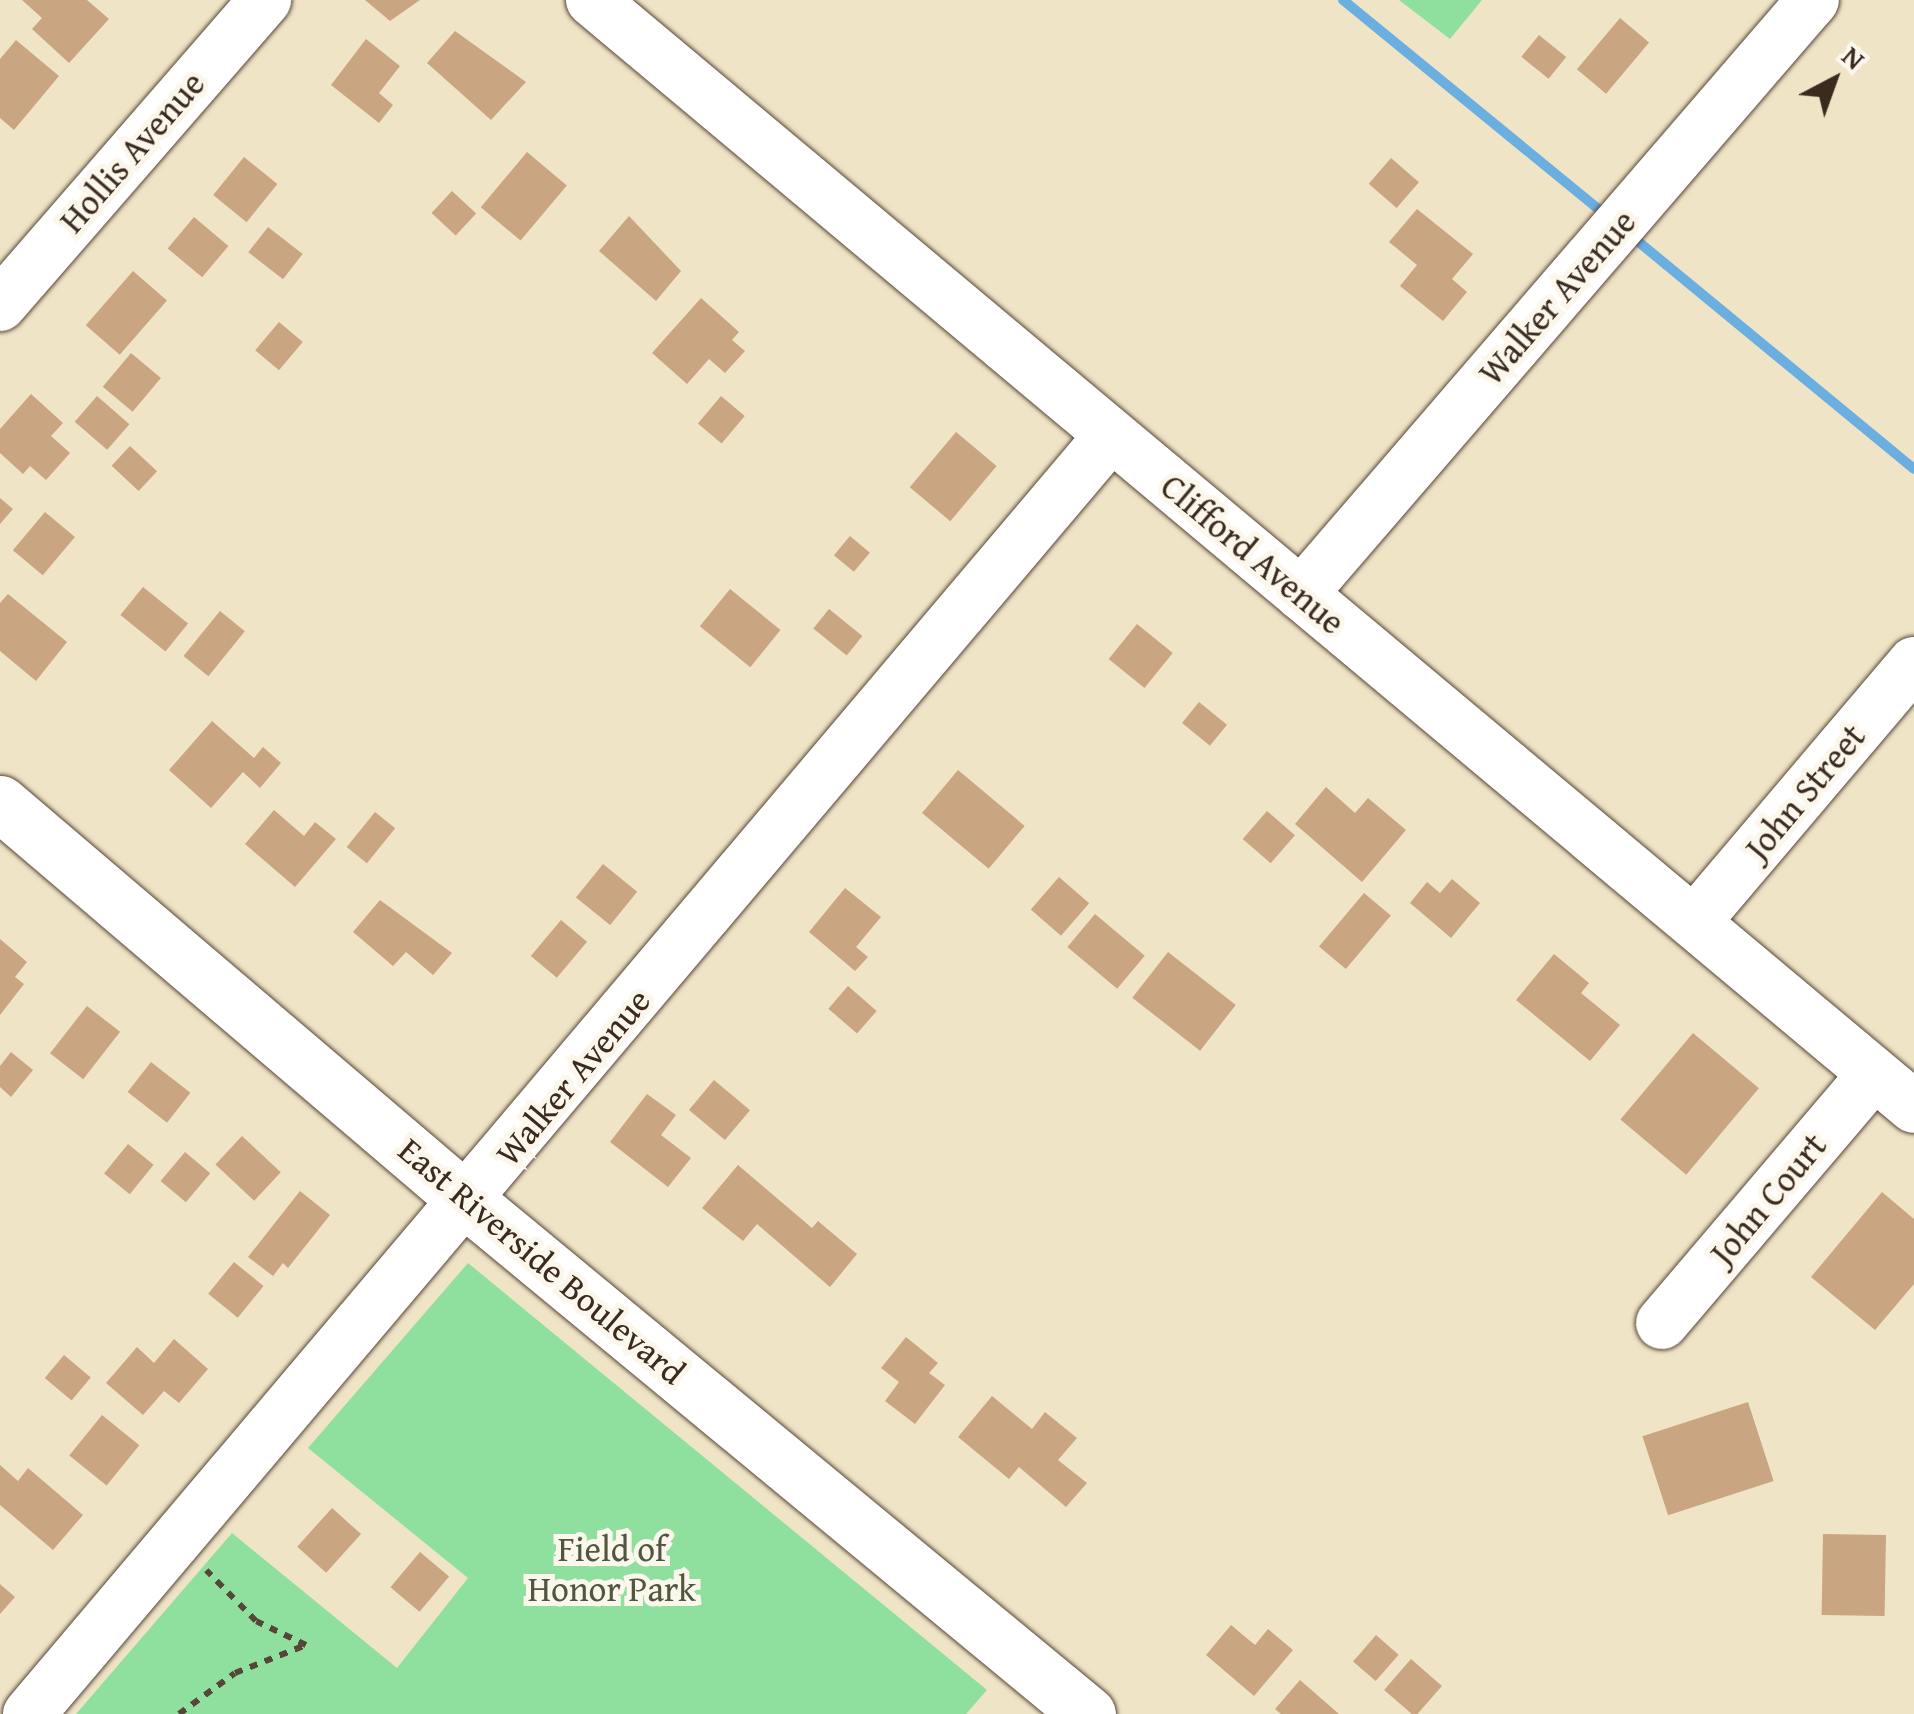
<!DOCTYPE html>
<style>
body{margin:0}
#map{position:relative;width:1914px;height:1714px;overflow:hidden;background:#f0e4c7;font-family:"Gentium Book Plus",serif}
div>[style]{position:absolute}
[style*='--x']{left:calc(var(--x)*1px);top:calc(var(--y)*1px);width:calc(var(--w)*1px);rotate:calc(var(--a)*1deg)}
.green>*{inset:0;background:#8fdf9f}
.stream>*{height:10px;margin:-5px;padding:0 5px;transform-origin:5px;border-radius:5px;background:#6baee0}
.building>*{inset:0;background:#caa582;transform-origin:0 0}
.path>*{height:6px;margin-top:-3px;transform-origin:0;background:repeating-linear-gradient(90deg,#564637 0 8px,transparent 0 16px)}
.roads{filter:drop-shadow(0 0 2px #564637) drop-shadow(0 0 2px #564637)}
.minor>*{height:52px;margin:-26px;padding:0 26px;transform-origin:26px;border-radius:26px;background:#fff}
.major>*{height:55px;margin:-27.5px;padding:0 27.5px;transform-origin:27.5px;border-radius:27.5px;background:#fff}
span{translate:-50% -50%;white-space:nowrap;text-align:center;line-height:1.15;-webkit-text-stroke:10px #fbf7ec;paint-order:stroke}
.street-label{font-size:35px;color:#3b2a1e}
.park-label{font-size:35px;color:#50573e}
.north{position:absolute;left:1784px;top:30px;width:100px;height:100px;-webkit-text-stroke:8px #fbf7ec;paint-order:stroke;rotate:41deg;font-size:28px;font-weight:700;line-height:40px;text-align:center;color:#3b2a1e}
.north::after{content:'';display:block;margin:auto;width:35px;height:45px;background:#3b2a1e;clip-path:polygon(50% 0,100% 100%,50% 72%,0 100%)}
</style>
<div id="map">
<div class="green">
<div style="clip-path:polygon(1399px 0,1482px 0,1450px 39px)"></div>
<div style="clip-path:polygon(468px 1263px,987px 1690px,966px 1714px,76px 1714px,232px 1533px,397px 1668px,468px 1578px,308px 1448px)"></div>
</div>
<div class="stream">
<div style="--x:1343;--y:0;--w:343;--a:39.3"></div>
<div style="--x:1629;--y:234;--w:369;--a:39.5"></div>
</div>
<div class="building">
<div style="clip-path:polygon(22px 0,87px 0,109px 19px,69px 63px,32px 29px,42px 18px)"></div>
<div style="clip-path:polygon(365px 0,420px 0,390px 21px)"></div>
<div style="left:1620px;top:18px;width:38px;height:67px;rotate:40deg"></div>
<div style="clip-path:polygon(455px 31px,526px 82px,491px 120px,427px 63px)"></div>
<div style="left:1539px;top:35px;width:35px;height:28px;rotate:39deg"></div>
<div style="clip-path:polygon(366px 39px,400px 66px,379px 93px,393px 105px,379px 123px,331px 85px)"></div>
<div style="clip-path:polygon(16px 40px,59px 76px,14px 130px,0 118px,0 59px)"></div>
<div style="left:527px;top:152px;width:52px;height:72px;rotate:40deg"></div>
<div style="left:244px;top:157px;width:43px;height:49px;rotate:39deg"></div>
<div style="left:1391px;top:158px;width:37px;height:34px;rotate:41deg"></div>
<div style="left:452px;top:191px;width:33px;height:30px;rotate:43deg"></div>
<div style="clip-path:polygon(1417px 209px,1473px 254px,1452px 279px,1467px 292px,1443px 321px,1400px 286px,1417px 265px,1389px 242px)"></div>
<div style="clip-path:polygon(629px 216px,681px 271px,656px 301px,599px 251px)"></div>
<div style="left:194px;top:217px;width:45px;height:41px;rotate:40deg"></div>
<div style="left:268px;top:227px;width:44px;height:32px;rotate:38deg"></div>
<div style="left:133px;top:271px;width:45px;height:72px;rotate:41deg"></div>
<div style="clip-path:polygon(701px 298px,739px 332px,732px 340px,745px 351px,725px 373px,709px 359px,687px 384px,652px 353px)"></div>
<div style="left:279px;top:322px;width:31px;height:37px;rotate:40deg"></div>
<div style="left:131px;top:353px;width:39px;height:44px;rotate:40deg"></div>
<div style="clip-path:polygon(31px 394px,63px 423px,51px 436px,70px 453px,46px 480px,30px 466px,23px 474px,0 453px,0 429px)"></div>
<div style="left:97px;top:396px;width:43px;height:34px;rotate:41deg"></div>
<div style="left:721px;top:396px;width:31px;height:36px;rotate:40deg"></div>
<div style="left:956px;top:432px;width:53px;height:72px;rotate:40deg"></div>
<div style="left:130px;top:446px;width:37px;height:27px;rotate:43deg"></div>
<div style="clip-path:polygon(0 498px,13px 509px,0 524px)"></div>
<div style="left:45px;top:512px;width:39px;height:50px;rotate:40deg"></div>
<div style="left:850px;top:536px;width:26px;height:25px;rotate:40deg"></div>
<div style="left:143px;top:587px;width:58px;height:36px;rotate:39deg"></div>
<div style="left:730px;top:589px;width:65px;height:48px;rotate:39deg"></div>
<div style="clip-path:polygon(8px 594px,67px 642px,36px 681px,0 651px,0 603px)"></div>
<div style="left:829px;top:609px;width:43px;height:25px;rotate:39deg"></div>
<div style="left:220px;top:611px;width:32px;height:58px;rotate:39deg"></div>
<div style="left:1137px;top:624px;width:46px;height:45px;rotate:39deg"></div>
<div style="left:1199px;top:702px;width:36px;height:27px;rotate:39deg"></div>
<div style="clip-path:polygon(212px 721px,254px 758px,263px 747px,281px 763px,260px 788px,243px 772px,211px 808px,169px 770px)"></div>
<div style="left:958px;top:770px;width:87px;height:56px;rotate:40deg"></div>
<div style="clip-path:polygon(1326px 787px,1355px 813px,1368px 798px,1406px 830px,1362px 882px,1295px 824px)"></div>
<div style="clip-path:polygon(274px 810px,304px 836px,315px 822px,336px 839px,295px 887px,245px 844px)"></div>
<div style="left:1267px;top:811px;width:37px;height:37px;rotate:41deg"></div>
<div style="left:375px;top:812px;width:26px;height:45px;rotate:39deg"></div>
<div style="left:603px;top:864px;width:44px;height:43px;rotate:39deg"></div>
<div style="left:1059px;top:877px;width:40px;height:43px;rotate:41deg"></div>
<div style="clip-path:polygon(1452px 879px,1480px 903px,1451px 938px,1410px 903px,1427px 882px,1440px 893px)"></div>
<div style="clip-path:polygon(845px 888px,881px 917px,856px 947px,868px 957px,855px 971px,809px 932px)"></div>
<div style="left:1364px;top:893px;width:35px;height:70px;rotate:40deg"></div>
<div style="clip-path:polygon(380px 900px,452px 953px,433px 975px,406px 952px,393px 966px,353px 932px)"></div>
<div style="left:1095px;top:914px;width:65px;height:43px;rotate:40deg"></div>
<div style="left:561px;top:920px;width:34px;height:47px;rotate:40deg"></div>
<div style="clip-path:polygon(0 939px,27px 962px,15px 977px,24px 984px,0 1015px)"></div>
<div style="left:1168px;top:952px;width:86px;height:58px;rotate:38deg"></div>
<div style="clip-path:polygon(1554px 954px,1589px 983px,1581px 993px,1620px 1025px,1590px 1061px,1516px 1000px)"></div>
<div style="left:848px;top:986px;width:38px;height:30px;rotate:41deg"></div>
<div style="left:87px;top:1006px;width:42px;height:60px;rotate:38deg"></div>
<div style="left:1693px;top:1033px;width:86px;height:113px;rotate:40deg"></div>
<div style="clip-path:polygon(11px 1052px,33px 1070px,11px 1097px,0 1087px,0 1066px)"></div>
<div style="left:151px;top:1062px;width:50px;height:38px;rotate:38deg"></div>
<div style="left:714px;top:1080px;width:47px;height:39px;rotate:40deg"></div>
<div style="clip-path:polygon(647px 1094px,676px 1115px,661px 1135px,691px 1158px,668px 1187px,610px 1142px)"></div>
<div style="left:242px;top:1136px;width:53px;height:39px;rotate:43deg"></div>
<div style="left:128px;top:1144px;width:33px;height:38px;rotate:39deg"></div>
<div style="left:185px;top:1152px;width:33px;height:38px;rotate:40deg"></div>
<div style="clip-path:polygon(738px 1165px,812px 1228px,818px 1221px,857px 1254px,830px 1287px,757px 1224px,743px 1241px,702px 1208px)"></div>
<div style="clip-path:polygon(300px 1191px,330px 1215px,288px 1268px,283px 1263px,273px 1276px,248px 1257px)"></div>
<div style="clip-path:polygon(1882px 1192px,1914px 1219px,1914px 1284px,1875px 1330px,1811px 1277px)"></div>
<div style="left:234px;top:1262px;width:38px;height:41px;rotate:39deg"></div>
<div style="clip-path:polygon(906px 1337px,938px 1363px,929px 1373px,945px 1385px,915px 1424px,885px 1401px,899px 1382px,881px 1368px)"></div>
<div style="clip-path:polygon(174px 1339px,208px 1369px,179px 1403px,164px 1391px,143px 1415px,106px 1383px,137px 1347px,154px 1363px)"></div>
<div style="left:64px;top:1355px;width:35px;height:30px;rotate:40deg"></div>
<div style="clip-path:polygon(992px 1396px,1032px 1429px,1045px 1412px,1077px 1438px,1058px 1460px,1087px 1483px,1066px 1507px,1019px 1467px,1009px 1479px,958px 1437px)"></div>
<div style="left:1748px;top:1402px;width:83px;height:111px;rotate:72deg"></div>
<div style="left:102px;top:1415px;width:48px;height:52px;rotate:39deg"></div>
<div style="clip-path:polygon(0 1465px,18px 1481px,28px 1468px,83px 1515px,53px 1550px,0 1505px)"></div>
<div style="left:332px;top:1508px;width:39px;height:52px;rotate:42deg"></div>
<div style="left:1823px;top:1534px;width:63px;height:81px;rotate:1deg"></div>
<div style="left:420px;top:1552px;width:38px;height:46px;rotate:40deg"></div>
<div style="clip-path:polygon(0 1584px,15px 1597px,0 1614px)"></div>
<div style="clip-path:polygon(1231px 1625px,1255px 1645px,1268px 1629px,1293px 1650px,1254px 1696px,1206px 1655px)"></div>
<div style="left:1376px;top:1635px;width:30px;height:35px;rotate:41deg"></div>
<div style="left:1411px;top:1659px;width:41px;height:41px;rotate:41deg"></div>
<div style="clip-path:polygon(1300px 1680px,1339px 1714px,1281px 1714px,1275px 1709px)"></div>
</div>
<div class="path">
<div style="--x:179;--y:1714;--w:69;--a:-36.2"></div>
<div style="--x:235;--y:1673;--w:76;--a:-21.5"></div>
<div style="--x:306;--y:1645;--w:55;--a:-154.4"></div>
<div style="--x:256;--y:1621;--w:71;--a:-134.4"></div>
</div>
<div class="roads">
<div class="minor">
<div style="--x:592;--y:0;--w:1724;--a:39.94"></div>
<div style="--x:0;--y:305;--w:404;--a:-49"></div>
<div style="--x:1301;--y:594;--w:784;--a:-49.24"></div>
<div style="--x:1696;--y:920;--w:337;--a:-49.7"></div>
<div style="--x:1662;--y:1323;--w:327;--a:-49.6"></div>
<div style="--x:29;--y:1714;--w:1675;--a:-49.77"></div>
</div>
<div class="major">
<div style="--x:0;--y:803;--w:615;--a:40.45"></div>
<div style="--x:468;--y:1202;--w:804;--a:39.55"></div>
</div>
</div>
<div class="street-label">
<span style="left:132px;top:152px;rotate:-49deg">Hollis Avenue</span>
<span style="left:1557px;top:297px;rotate:-49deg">Walker Avenue</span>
<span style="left:1253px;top:554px;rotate:40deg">Clifford Avenue</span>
<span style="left:1805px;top:792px;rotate:-50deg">John Street</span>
<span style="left:573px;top:1077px;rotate:-50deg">Walker Avenue</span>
<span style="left:1768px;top:1199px;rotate:-50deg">John Court</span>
<span style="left:542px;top:1261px;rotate:40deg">East Riverside Boulevard</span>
</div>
<div class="park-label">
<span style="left:612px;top:1569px">Field of<br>Honor Park</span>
</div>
<div class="north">N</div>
</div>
